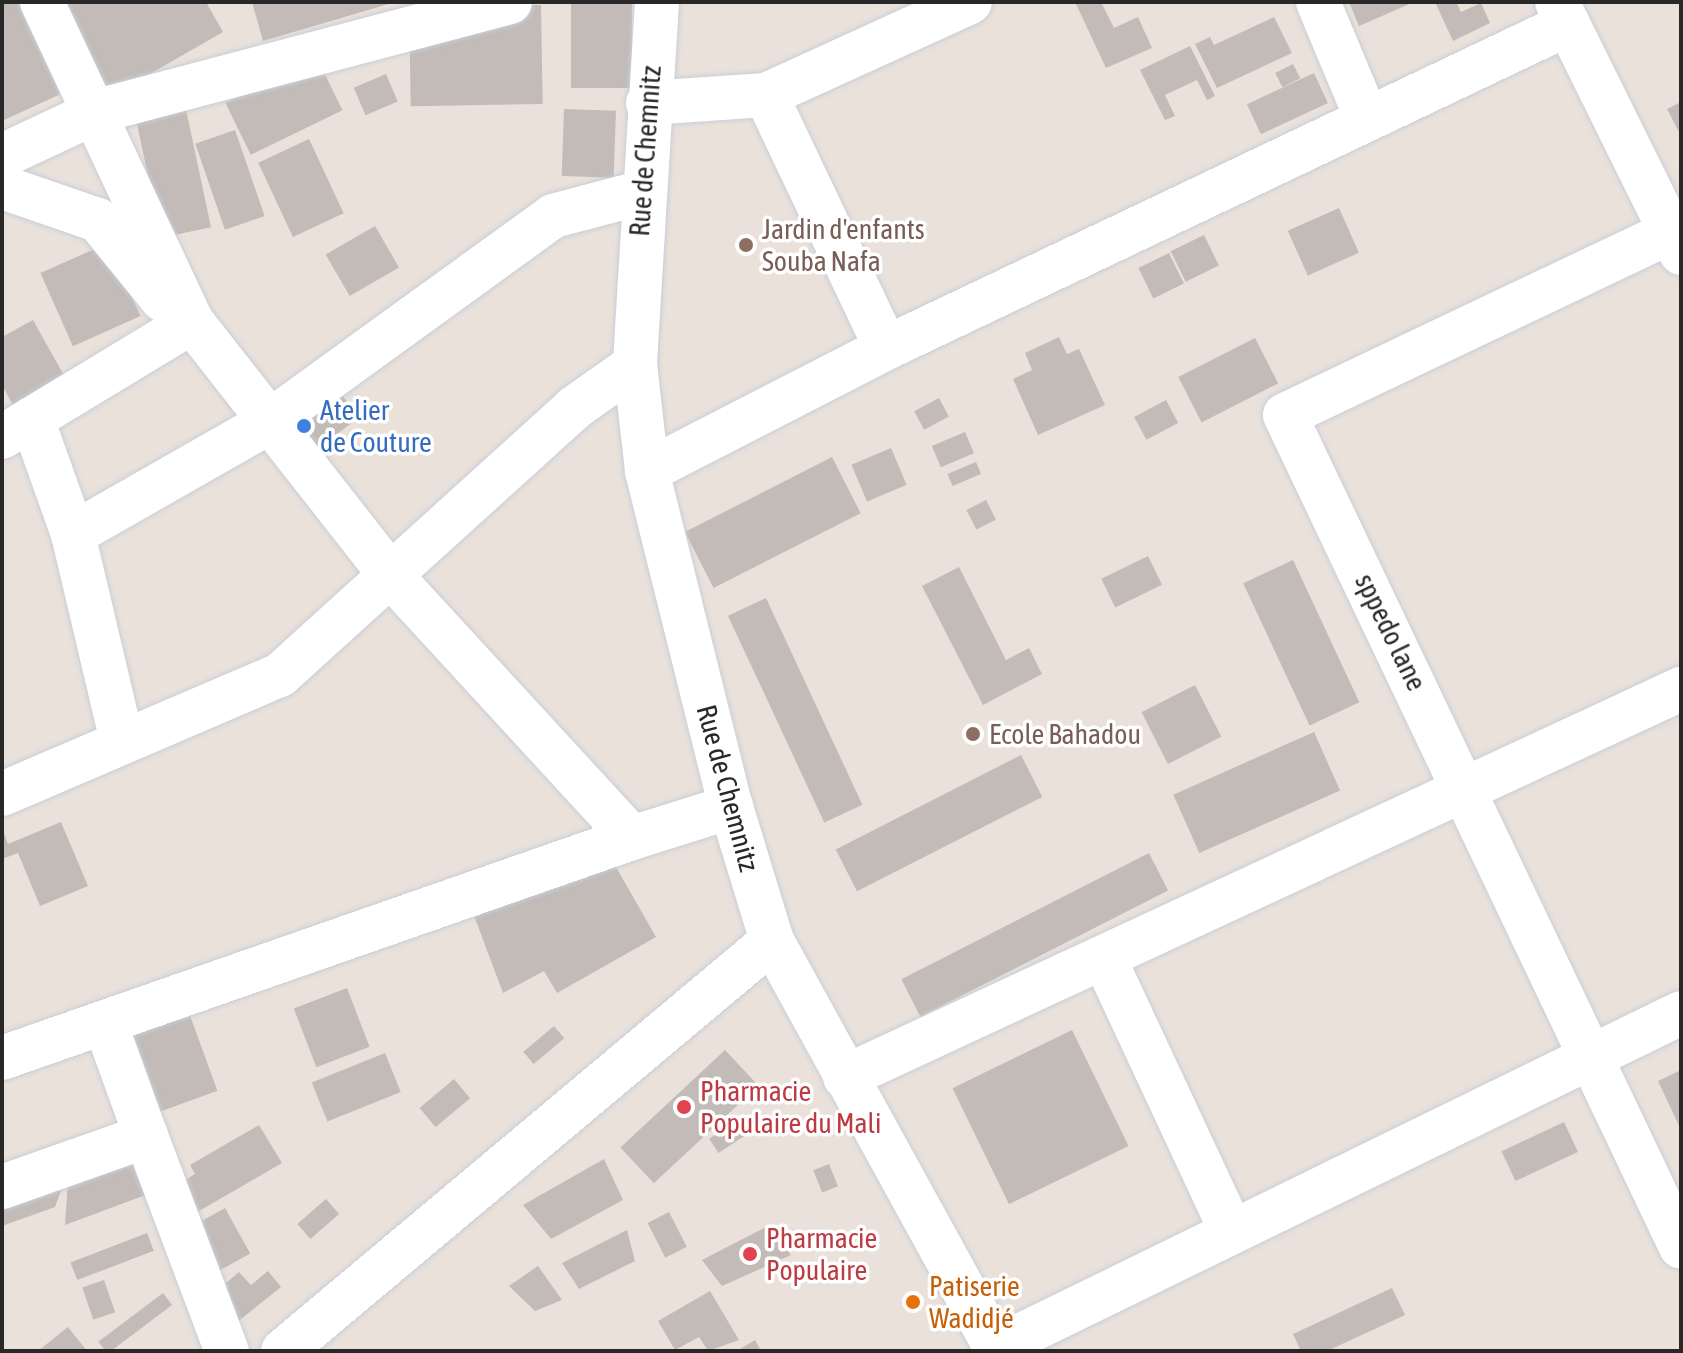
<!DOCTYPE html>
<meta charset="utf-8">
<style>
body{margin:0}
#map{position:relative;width:1683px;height:1353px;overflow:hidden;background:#eae1da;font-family:"Asap Condensed",sans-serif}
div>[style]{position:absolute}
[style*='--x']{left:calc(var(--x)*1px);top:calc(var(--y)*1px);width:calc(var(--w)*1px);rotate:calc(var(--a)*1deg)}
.building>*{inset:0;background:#c2bbb7;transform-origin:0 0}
.roads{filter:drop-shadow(0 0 2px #c8ced9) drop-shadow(0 0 2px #c8ced9)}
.street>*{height:44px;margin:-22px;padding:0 22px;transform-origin:22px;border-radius:22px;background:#fff}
.dots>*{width:22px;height:22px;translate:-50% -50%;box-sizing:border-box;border:4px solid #fff;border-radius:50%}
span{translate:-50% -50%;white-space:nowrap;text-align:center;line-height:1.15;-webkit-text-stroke:7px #fff;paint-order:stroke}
.street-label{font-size:28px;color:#282828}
.education-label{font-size:28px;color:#785e54}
.left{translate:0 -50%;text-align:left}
.shop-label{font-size:28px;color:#366cbe}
.health-label{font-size:28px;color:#be3a42}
.food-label{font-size:28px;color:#c56008}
.frame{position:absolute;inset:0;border:4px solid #282828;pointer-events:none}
</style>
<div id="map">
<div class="building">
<div style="clip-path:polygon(2px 2px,23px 2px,65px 92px,2px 121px)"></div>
<div style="clip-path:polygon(56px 2px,206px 2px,223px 32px,110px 97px)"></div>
<div style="clip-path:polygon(252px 2px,392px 2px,392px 3px,263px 41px)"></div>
<div style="left:571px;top:2px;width:61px;height:86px"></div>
<div style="clip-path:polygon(1075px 2px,1101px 2px,1114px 28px,1138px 17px,1152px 48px,1106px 68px)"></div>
<div style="clip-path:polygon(1349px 2px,1414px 2px,1359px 26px)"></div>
<div style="clip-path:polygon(1435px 2px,1456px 2px,1461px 12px,1481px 3px,1490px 23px,1453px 41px)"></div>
<div style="left:541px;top:5px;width:99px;height:132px;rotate:89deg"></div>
<div style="clip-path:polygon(1274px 17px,1292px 53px,1217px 88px,1195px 44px,1210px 37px,1214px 45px)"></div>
<div style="clip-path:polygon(1190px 46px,1215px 96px,1207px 100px,1197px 80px,1165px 95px,1175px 116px,1165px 120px,1140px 70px)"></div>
<div style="left:317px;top:58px;width:58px;height:102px;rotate:64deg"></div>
<div style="left:1293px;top:64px;width:16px;height:20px;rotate:63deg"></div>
<div style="left:1314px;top:73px;width:33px;height:74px;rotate:65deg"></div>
<div style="left:386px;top:74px;width:30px;height:35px;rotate:67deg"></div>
<div style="left:184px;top:100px;width:130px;height:51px;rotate:78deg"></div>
<div style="clip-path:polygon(1681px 102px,1681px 136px,1667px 109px)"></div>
<div style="left:564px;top:109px;width:52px;height:67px;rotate:2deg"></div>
<div style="left:235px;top:130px;width:91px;height:42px;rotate:71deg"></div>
<div style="left:309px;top:139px;width:82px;height:56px;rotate:65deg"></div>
<div style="left:1339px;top:208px;width:49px;height:56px;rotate:66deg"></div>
<div style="left:375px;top:226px;width:48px;height:57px;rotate:60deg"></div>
<div style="left:1204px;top:235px;width:34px;height:37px;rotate:64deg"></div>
<div style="left:108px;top:243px;width:80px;height:74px;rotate:66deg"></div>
<div style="left:1169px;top:253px;width:34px;height:34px;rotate:64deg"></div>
<div style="clip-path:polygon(33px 320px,66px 379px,14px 407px,2px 385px,2px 337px)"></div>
<div style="clip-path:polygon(1059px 337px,1067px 354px,1079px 349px,1105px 405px,1038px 435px,1013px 379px,1032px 370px,1025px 353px)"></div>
<div style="left:1255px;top:338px;width:51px;height:86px;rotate:63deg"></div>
<div style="left:340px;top:392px;width:32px;height:55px;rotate:54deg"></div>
<div style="left:939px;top:398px;width:21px;height:28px;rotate:62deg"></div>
<div style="left:1166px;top:400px;width:26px;height:36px;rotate:62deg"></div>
<div style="left:965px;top:432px;width:23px;height:36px;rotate:67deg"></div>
<div style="left:891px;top:448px;width:40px;height:43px;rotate:67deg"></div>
<div style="left:832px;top:457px;width:63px;height:165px;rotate:63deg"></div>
<div style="left:976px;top:462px;width:13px;height:31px;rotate:67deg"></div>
<div style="left:986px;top:500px;width:22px;height:22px;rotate:63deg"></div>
<div style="left:1148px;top:556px;width:32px;height:52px;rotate:64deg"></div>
<div style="left:1293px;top:560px;width:157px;height:55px;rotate:65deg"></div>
<div style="clip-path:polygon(959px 567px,1006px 660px,1029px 648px,1042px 674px,983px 705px,922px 586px)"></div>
<div style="left:766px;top:598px;width:228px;height:42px;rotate:65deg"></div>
<div style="left:1195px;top:685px;width:58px;height:60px;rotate:63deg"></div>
<div style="left:1314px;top:732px;width:64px;height:154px;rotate:66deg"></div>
<div style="left:1021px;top:755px;width:47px;height:208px;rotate:63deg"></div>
<div style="clip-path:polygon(61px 822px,88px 886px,40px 906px,18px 853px,2px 859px,2px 828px,8px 844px)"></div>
<div style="left:1149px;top:853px;width:42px;height:278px;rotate:63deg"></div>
<div style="clip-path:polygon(612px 860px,656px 937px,557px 993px,544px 971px,503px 993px,473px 913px)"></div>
<div style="left:347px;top:988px;width:63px;height:57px;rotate:69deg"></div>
<div style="left:188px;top:1010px;width:86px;height:76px;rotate:70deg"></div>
<div style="left:554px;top:1026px;width:16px;height:40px;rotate:50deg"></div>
<div style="left:1072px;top:1030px;width:129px;height:133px;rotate:64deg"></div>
<div style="left:725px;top:1050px;width:49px;height:143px;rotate:47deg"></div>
<div style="left:385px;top:1053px;width:42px;height:79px;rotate:68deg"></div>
<div style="clip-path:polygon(1681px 1070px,1681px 1130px,1658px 1081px)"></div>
<div style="left:454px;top:1079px;width:25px;height:45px;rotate:50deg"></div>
<div style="left:741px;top:1118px;width:17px;height:38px;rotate:57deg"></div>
<div style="left:1564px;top:1122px;width:33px;height:69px;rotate:65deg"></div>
<div style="clip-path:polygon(259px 1125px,282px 1163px,194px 1214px,177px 1185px,195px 1174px,190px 1165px)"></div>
<div style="clip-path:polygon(144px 1150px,159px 1190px,65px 1225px,68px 1180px)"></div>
<div style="clip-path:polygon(604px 1159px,623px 1200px,551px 1239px,523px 1205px)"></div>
<div style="left:829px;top:1164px;width:24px;height:17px;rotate:68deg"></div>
<div style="clip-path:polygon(66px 1177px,55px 1207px,2px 1226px,2px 1200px)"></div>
<div style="left:326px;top:1199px;width:20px;height:38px;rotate:49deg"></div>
<div style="left:225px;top:1208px;width:52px;height:39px;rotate:61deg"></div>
<div style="left:669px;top:1212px;width:39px;height:24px;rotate:63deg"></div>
<div style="clip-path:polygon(770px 1225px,791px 1255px,722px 1286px,702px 1260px)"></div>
<div style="clip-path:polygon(627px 1230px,635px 1261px,579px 1289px,562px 1263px)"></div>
<div style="left:147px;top:1233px;width:19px;height:82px;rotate:69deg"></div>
<div style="clip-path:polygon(538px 1266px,562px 1300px,535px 1311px,509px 1286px)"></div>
<div style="clip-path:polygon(268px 1271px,281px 1287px,236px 1323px,213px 1294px,239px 1272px,251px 1285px)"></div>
<div style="left:104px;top:1280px;width:34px;height:23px;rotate:71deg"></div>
<div style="clip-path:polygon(1392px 1288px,1405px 1315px,1327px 1351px,1301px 1351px,1293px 1334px)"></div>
<div style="clip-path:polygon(710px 1291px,739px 1340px,708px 1351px,699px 1337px,675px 1350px,658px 1321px)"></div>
<div style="left:163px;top:1293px;width:15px;height:81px;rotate:53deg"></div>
<div style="clip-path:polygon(68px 1327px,87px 1351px,38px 1351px)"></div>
<div style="clip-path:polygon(755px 1340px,761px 1351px,737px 1351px)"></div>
</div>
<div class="roads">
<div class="street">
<div style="--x:42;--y:2;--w:353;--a:64.9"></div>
<div style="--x:192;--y:322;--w:325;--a:51.9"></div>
<div style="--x:393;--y:578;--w:353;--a:47.4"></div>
<div style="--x:632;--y:838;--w:104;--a:-17.4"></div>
<div style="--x:657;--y:2;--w:364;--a:93.5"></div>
<div style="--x:635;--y:365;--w:107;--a:83.5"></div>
<div style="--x:647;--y:471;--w:346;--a:76"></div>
<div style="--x:731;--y:807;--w:140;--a:73"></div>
<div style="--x:772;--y:941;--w:468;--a:61.2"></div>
<div style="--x:1318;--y:2;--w:127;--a:67.3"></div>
<div style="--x:1557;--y:2;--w:280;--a:63.7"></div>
<div style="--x:766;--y:95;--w:280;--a:64.6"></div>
<div style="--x:648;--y:103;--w:118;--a:-3.9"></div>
<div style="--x:766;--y:95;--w:224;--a:-24.5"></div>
<div style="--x:2;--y:156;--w:106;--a:-25.1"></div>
<div style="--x:98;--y:111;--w:426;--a:-14.8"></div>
<div style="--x:2;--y:187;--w:102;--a:19"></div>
<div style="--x:98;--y:220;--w:103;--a:50.9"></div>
<div style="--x:1681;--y:227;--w:438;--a:154.6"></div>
<div style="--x:1285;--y:415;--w:921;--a:64.55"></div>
<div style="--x:32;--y:419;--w:122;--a:70.4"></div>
<div style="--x:73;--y:534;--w:214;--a:76.7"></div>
<div style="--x:2;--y:437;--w:222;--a:-31.2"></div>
<div style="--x:647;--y:471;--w:269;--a:-27.2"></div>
<div style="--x:886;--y:348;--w:755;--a:-25.41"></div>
<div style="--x:73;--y:534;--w:222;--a:-29.7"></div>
<div style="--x:266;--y:424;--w:354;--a:-35.9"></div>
<div style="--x:553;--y:216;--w:90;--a:-14.8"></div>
<div style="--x:2;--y:794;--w:302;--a:-23.2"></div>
<div style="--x:280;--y:675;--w:397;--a:-42.2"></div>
<div style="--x:574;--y:408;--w:75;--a:-35.2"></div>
<div style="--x:1104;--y:958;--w:302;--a:65"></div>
<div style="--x:105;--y:1023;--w:120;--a:70.1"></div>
<div style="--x:2;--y:1058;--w:667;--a:-19.25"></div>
<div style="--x:845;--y:1077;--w:922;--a:-24.9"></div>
<div style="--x:2;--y:1187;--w:153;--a:-19.5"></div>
<div style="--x:146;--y:1136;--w:230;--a:69.4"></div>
<div style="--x:995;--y:1348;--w:763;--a:-26.03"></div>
<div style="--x:283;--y:1351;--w:638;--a:-39.98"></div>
</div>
</div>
<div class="dots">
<div style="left:746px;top:245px;background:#8d6e63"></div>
<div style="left:304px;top:426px;background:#3f7fe0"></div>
<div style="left:973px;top:734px;background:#8d6e63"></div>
<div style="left:684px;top:1107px;background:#e0444e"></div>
<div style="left:750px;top:1254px;background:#e0444e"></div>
<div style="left:913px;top:1302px;background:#e8710a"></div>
</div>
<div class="street-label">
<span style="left:645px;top:151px;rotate:-86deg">Rue de Chemnitz</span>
<span style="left:1391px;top:632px;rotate:64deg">sppedo lane</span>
<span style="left:728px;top:788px;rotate:75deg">Rue de Chemnitz</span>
</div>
<div class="education-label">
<span class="left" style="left:762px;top:245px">Jardin d'enfants<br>Souba Nafa</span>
<span class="left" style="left:989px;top:734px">Ecole Bahadou</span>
</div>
<div class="shop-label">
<span class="left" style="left:320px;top:426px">Atelier<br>de Couture</span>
</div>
<div class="health-label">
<span class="left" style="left:700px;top:1107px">Pharmacie<br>Populaire du Mali</span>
<span class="left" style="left:766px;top:1254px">Pharmacie<br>Populaire</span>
</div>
<div class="food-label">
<span class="left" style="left:929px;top:1302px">Patiserie<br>Wadidjé</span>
</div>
<div class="frame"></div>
</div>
